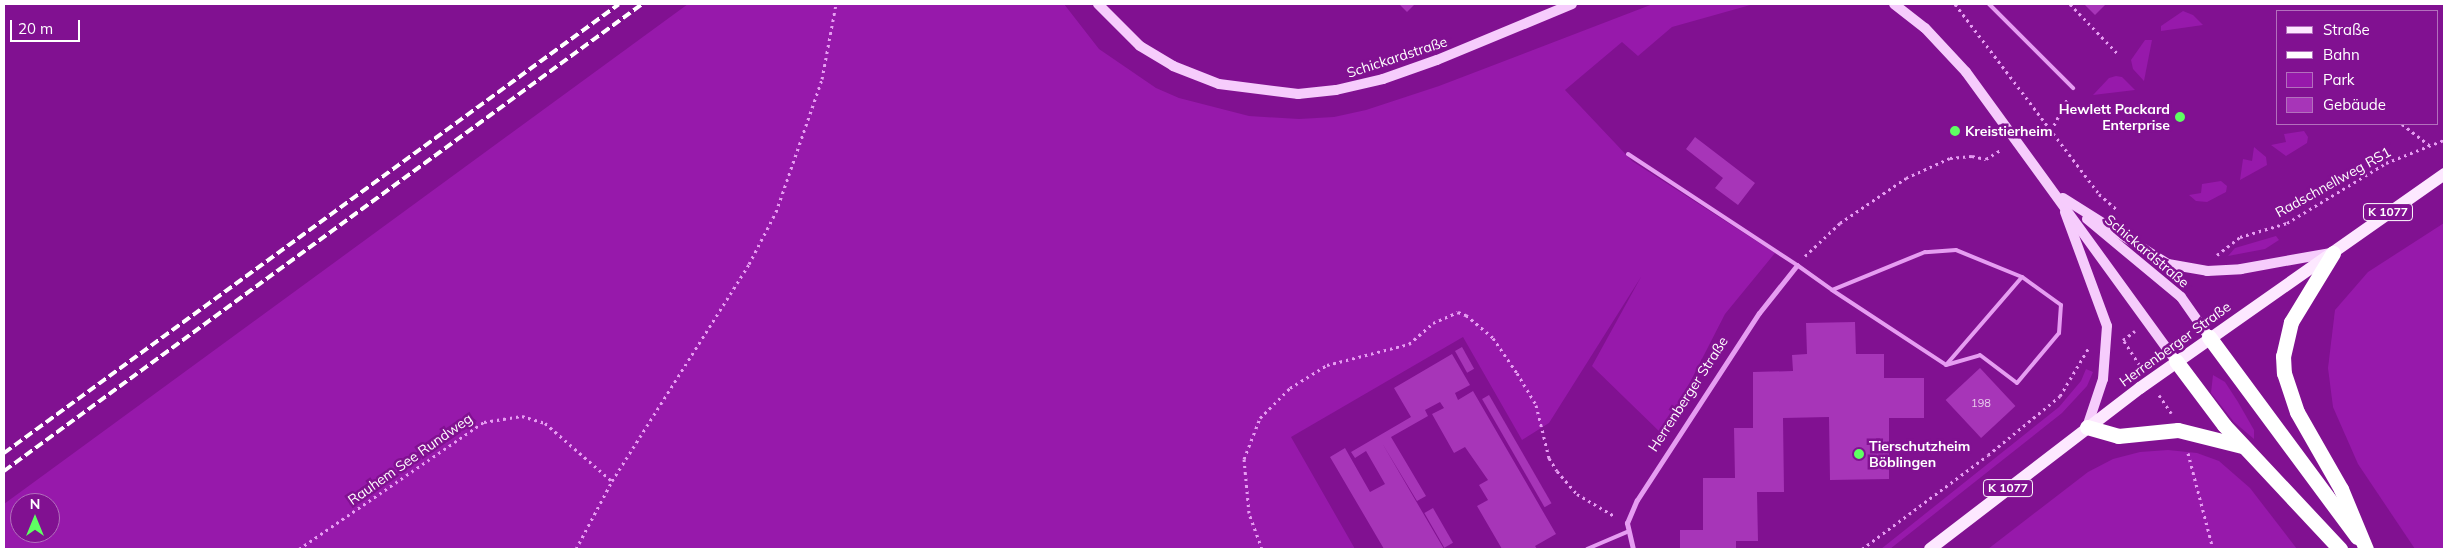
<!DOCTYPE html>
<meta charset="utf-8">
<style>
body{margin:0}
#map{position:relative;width:2448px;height:553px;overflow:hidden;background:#811191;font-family:Mulish,sans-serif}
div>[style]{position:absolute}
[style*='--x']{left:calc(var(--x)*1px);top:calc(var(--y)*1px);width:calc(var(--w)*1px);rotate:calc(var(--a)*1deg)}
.green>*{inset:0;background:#9719ab}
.building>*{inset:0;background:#a735b8;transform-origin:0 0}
.path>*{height:3px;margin-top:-1.5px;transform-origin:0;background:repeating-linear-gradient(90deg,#e69df2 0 2.5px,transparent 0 6.5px)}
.lane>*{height:4px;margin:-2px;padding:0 2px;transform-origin:2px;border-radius:2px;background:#e69df2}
.street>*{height:5px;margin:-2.5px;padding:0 2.5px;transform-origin:2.5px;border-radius:2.5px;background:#e69df2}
.secondary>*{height:10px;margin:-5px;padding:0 5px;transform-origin:5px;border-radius:5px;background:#f6ccfc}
.primary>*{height:12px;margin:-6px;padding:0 6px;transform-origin:6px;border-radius:6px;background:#fde8ff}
.highway>*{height:15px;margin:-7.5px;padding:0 7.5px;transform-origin:7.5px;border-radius:7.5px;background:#fff}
.rail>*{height:4px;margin-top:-2px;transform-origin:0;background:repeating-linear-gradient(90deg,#fff 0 9px,transparent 0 13px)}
.dots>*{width:14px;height:14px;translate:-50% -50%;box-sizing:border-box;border:2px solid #811191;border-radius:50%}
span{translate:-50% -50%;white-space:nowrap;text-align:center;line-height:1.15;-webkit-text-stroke:5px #811191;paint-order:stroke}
.number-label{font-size:11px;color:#e9cced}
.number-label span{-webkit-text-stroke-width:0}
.shield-label span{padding:1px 4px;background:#811191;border:1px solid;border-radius:4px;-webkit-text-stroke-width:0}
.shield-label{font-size:12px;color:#fff;font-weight:700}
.street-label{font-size:14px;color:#fff}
.poi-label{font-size:14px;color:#fff;font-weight:700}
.right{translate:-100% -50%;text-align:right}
.left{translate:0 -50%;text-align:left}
.frame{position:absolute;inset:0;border:5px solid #fff;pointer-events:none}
.legend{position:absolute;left:2276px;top:10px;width:162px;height:115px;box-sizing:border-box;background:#811191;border:1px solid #b370bd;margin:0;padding:6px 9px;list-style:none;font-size:15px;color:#fff}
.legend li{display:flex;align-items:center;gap:10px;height:25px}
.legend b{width:25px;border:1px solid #b370bd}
.north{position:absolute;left:10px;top:493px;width:50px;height:50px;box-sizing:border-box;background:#811191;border:1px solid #b370bd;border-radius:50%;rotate:0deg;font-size:14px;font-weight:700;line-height:20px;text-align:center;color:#fff}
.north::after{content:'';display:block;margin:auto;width:18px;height:22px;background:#5eff62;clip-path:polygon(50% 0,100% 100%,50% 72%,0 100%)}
.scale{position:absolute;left:10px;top:20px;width:70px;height:22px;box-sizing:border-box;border:2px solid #fff;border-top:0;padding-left:6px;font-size:15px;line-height:18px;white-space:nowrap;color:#fff;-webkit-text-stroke:4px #811191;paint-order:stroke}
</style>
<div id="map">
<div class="green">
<div style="clip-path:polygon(evenodd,688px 4px,1064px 4px,1099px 49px,1156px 88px,1179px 98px,1249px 116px,1299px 119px,1334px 117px,1366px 110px,1439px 86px,1653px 4px,1754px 4px,1672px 27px,1638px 56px,1622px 42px,1565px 90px,1632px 161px,1775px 253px,1725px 314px,1663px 435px,1592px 366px,1641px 277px,1549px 423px,1522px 440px,1463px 337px,1291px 437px,1355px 549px,4px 549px,4px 504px,688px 4px,20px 503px,50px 503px,50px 533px,20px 533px,20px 503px)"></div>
<div style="clip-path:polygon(2183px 11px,2193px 15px,2203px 25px,2161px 31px,2161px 26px)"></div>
<div style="clip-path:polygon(2145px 40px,2152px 40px,2144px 81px,2133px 69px,2131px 60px)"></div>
<div style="clip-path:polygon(2116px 76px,2122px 77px,2135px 90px,2093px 95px,2109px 78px)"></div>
<div style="clip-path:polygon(2304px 131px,2308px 137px,2307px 143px,2286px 156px,2271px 145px,2286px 142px,2284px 134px)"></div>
<div style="clip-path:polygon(2254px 147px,2266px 157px,2267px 165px,2240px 180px,2243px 159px,2252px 161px)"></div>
<div style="clip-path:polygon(2221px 181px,2227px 186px,2226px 192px,2207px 202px,2196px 201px,2189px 195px,2201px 193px,2202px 184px)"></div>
<div style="clip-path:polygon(2444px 223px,2444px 549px,2415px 549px,2358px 464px,2333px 407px,2328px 368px,2335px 310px,2368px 272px)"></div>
<div style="clip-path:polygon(2276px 236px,2279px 240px,2265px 249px,2228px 256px,2235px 248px)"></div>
<div style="clip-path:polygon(2086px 369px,2093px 372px,2087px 386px,2062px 413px,1890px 549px,1881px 549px,2059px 407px,2081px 381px)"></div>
<div style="clip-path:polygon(2213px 375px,2225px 382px,2238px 402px,2254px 430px,2254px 439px,2234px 422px,2211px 393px)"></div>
<div style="clip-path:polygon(2168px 450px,2197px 453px,2219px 461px,2250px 488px,2297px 549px,1988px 549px,2088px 472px,2113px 459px,2140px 452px)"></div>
</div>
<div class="building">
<div style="clip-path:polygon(1399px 4px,1415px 4px,1407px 12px)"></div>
<div style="clip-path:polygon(2084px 4px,2106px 4px,2095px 15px)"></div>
<div style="clip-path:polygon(1695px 137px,1755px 183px,1738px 205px,1715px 188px,1723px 178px,1686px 149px)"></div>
<div style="clip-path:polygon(1855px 322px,1856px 354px,1884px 354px,1884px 378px,1924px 378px,1924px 418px,1889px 418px,1889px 479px,1830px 480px,1829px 417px,1783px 418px,1784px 492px,1757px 492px,1758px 541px,1736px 541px,1736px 549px,1680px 549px,1680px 530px,1703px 530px,1703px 478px,1735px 478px,1734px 428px,1753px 428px,1753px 372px,1793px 371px,1792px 355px,1807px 354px,1806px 323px)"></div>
<div style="left:1462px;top:347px;width:25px;height:8px;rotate:61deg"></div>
<div style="clip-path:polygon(1452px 354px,1470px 385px,1455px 393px,1458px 400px,1473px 391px,1556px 534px,1535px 546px,1537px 549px,1502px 549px,1477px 506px,1488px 500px,1479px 485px,1488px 480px,1465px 447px,1454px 453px,1432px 414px,1444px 408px,1440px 402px,1425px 410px,1428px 416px,1391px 437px,1426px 496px,1417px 501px,1382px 443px,1444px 549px,1384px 549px,1330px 457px,1345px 448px,1370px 492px,1385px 484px,1366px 451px,1355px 458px,1351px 452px,1411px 417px,1394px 388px)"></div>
<div style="left:1980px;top:368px;width:52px;height:47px;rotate:47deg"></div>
<div style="left:1489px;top:395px;width:125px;height:8px;rotate:60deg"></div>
<div style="left:1433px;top:508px;width:40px;height:10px;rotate:60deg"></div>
</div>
<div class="path">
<div style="--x:1955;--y:4;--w:238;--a:52.8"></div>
<div style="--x:2099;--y:194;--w:23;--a:41"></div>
<div style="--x:2070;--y:4;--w:68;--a:46.2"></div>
<div style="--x:2402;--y:124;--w:37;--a:38"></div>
<div style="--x:2051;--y:131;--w:36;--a:-63"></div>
<div style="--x:2217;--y:255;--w:29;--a:-38"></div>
<div style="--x:2240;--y:237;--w:49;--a:-16.6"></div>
<div style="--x:2287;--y:223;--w:116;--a:-31.2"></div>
<div style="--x:2386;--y:163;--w:62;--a:-21.6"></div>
<div style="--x:1805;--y:256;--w:48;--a:-43.3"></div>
<div style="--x:1840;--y:223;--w:80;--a:-34.3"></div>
<div style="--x:1906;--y:178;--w:48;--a:-24.4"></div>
<div style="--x:1950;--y:158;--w:22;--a:-5"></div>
<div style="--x:1972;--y:156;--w:14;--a:12"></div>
<div style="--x:1986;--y:159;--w:19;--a:-32"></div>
<div style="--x:2123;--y:340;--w:15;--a:-37"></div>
<div style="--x:2124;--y:341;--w:31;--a:57"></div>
<div style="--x:2159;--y:395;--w:22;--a:56"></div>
<div style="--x:2188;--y:453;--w:99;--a:75.4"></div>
<div style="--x:299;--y:549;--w:224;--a:-34.5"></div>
<div style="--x:484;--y:422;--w:38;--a:-9"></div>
<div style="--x:522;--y:416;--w:24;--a:17"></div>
<div style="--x:545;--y:423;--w:89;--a:40.9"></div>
<div style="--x:576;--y:549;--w:77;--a:-62.1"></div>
<div style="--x:612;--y:481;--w:257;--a:-57.7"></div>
<div style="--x:749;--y:264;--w:59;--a:-62.6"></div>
<div style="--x:776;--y:212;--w:141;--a:-70.9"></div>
<div style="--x:822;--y:79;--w:76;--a:-79.4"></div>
<div style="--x:1262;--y:549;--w:38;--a:-110"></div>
<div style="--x:1249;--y:513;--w:54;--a:-95.3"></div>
<div style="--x:1244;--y:459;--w:44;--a:-68.7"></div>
<div style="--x:1260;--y:418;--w:42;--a:-45"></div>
<div style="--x:1290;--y:388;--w:44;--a:-31.9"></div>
<div style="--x:1327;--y:365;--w:85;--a:-14.4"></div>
<div style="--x:1409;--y:344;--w:32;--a:-41"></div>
<div style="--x:1433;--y:323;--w:27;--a:-24"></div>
<div style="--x:1458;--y:312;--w:9;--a:21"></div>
<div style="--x:1466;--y:315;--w:35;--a:40"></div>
<div style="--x:1493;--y:338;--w:42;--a:55.6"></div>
<div style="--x:1517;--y:373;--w:37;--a:59"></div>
<div style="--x:1536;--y:405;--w:55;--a:76.2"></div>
<div style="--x:1549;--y:458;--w:15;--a:58"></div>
<div style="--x:1557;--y:471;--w:30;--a:49"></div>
<div style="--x:1577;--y:494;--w:45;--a:30.5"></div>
<div style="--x:1862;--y:549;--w:157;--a:-36.7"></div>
<div style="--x:1988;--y:455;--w:93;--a:-39.3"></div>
<div style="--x:2060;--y:396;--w:55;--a:-59.2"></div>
</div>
<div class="lane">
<div style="--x:1989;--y:4;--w:119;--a:45"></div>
<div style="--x:1628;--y:154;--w:202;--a:33.3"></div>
<div style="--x:1797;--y:265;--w:43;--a:35.5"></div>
<div style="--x:1832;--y:290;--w:136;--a:33.3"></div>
<div style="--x:1946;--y:365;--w:35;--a:-16"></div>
<div style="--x:1980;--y:355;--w:46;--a:37.1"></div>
<div style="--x:2017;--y:383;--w:65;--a:-50"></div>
<div style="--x:2059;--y:333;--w:28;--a:-86"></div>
<div style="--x:2061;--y:305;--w:48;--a:-144.3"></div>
<div style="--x:2022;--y:277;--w:71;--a:-157.8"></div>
<div style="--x:1956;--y:250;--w:31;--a:176"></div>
<div style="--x:1925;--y:252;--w:100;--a:157.8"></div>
<div style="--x:1946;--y:365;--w:116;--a:-49.2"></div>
<div style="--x:1587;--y:549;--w:43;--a:-23"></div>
</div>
<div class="street">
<div style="--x:1633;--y:549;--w:27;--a:-103"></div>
<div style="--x:1627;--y:523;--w:25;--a:-67"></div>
<div style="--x:1637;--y:500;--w:223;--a:-56.9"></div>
<div style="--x:1759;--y:313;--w:61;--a:-51.6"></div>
</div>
<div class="secondary">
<div style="--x:1098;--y:4;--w:59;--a:45"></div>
<div style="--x:1140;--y:46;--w:39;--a:31"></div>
<div style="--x:1173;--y:66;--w:49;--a:21.4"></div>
<div style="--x:1219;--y:84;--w:80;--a:7.2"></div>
<div style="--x:1298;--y:94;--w:38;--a:-6"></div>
<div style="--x:1336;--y:90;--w:48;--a:-13.2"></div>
<div style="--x:1383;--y:79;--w:57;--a:-19.4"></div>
<div style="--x:1437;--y:60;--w:146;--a:-22.5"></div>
<div style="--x:1894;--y:4;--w:39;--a:38"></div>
<div style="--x:1925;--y:28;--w:60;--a:47"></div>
<div style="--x:1966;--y:72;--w:357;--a:54"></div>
<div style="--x:2063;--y:198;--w:124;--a:32.2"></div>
<div style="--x:2168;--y:264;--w:40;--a:10"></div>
<div style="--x:2207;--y:271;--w:34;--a:-3"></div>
<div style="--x:2241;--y:269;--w:90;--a:-10.2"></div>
<div style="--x:2065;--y:212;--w:121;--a:69.8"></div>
<div style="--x:2107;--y:326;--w:53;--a:94.3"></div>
<div style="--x:2103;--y:379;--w:51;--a:108.4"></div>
<div style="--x:2087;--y:219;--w:122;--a:39.7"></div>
<div style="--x:2181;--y:297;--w:49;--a:55"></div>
</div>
<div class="primary">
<div style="--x:1930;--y:549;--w:265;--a:-37.5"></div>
<div style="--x:2140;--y:388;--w:372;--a:-35.1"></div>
</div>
<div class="highway">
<div style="--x:2333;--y:253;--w:81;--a:121.3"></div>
<div style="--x:2291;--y:322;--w:35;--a:103"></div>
<div style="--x:2283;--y:356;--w:17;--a:87"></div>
<div style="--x:2284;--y:373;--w:41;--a:71.6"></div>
<div style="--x:2297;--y:412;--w:89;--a:60.3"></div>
<div style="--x:2341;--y:489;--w:65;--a:67.4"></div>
<div style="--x:2209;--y:337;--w:249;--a:53.5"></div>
<div style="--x:2176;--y:361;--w:80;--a:53.1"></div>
<div style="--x:2224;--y:425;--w:170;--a:46.9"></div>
<div style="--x:2087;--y:427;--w:32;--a:16"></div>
<div style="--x:2118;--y:436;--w:60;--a:-5.7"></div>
<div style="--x:2178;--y:430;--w:66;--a:14"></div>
</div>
<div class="rail">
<div style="--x:4;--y:453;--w:761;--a:-36.13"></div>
<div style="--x:4;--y:471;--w:791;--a:-36.2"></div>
</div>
<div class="dots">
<div style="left:2180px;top:117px;background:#5eff62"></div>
<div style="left:1955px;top:131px;background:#5eff62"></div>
<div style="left:1859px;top:454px;background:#5eff62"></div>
</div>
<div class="number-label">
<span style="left:1981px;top:403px">198</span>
</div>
<div class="shield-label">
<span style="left:2388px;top:212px">K 1077</span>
<span style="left:2008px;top:488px">K 1077</span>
</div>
<div class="street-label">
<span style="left:1397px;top:57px;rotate:-18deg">Schickardstraße</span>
<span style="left:2333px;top:182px;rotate:-29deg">Radschnellweg RS1</span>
<span style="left:2147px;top:251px;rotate:40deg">Schickardstraße</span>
<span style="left:2175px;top:344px;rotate:-36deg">Herrenberger Straße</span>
<span style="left:1688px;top:394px;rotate:-57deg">Herrenberger Straße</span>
<span style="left:410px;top:459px;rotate:-35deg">Rauhem See Rundweg</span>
</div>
<div class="poi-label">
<span class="right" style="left:2170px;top:117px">Hewlett Packard<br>Enterprise</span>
<span class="left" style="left:1965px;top:131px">Kreistierheim</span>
<span class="left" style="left:1869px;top:454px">Tierschutzheim<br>Böblingen</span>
</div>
<div class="frame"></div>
<ul class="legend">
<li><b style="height:6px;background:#fde8ff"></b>Straße</li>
<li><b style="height:6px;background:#fff"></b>Bahn</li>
<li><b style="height:14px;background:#9719ab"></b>Park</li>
<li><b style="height:14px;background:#a735b8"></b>Gebäude</li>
</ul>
<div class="north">N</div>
<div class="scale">20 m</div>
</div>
